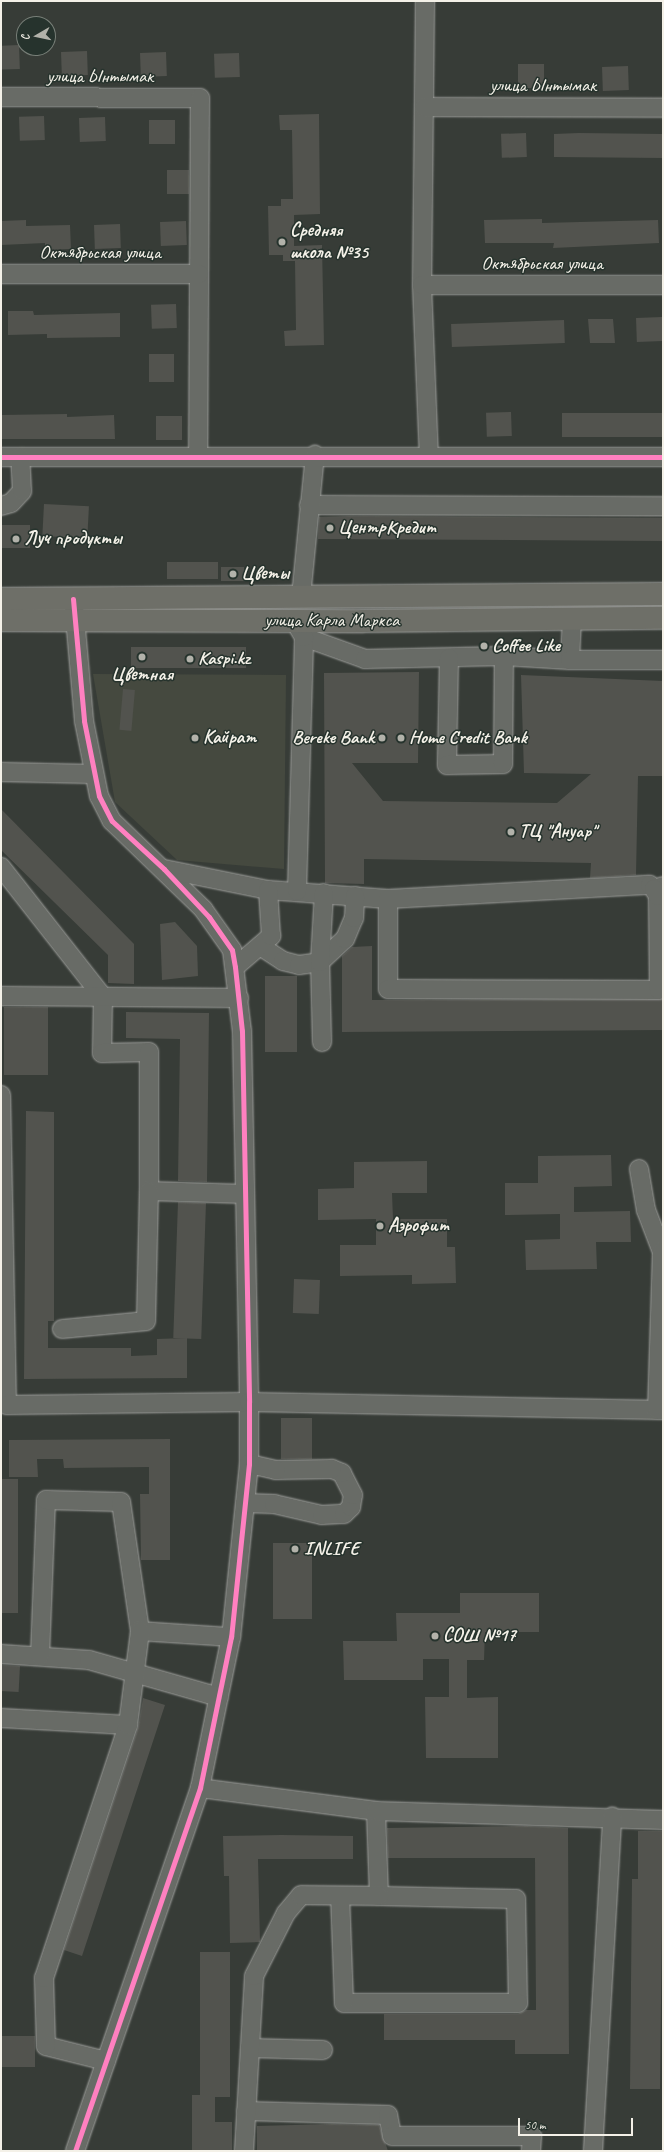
<!DOCTYPE html>
<meta charset="utf-8">
<style>
body{margin:0}
#map{position:relative;width:664px;height:2152px;overflow:hidden;background:#373c37;font-family:Caveat,sans-serif}
div>[style]{position:absolute}
[style*='--x']{left:calc(var(--x)*1px);top:calc(var(--y)*1px);width:calc(var(--w)*1px);rotate:calc(var(--a)*1deg)}
.built>*{inset:0;background:#45493f}
.building>*{inset:0;background:#52534e;transform-origin:0 0}
.roads{filter:drop-shadow(0 0 1px #9d9e9b) drop-shadow(0 0 1px #9d9e9b)}
.minor>*{height:18px;margin:-9px;padding:0 9px;transform-origin:9px;border-radius:9px;background:#686b66}
.major>*{height:22px;margin:-11px;padding:0 11px;transform-origin:11px;border-radius:11px;background:#6e6f68}
.cycleway>*{height:5px;margin:-2.5px;padding:0 2.5px;transform-origin:2.5px;border-radius:2.5px;background:#ff80c0}
.dots>*{width:11px;height:11px;translate:-50% -50%;box-sizing:border-box;border:2px solid #26332d;border-radius:50%}
span{translate:-50% -50%;white-space:nowrap;text-align:center;line-height:1.15;-webkit-text-stroke:3px #26332d;paint-order:stroke}
.street-label{font-size:19px;color:#f4f1e8}
.poi-label{font-size:19px;color:#f4f1e8;font-weight:700}
.left{translate:0 -50%;text-align:left}
.right{translate:-100% -50%;text-align:right}
.frame{position:absolute;inset:0;border:2px solid #f4f1e8;pointer-events:none}
.north{position:absolute;left:16px;top:16px;width:40px;height:40px;box-sizing:border-box;background:#26332d;border:1px solid #787f78;border-radius:50%;rotate:261deg;font-size:11px;font-weight:700;line-height:16px;text-align:center;color:#f4f1e8}
.north::after{content:'';display:block;margin:auto;width:14px;height:18px;background:#b2b2aa;clip-path:polygon(50% 0,100% 100%,50% 72%,0 100%)}
.scale{position:absolute;left:518px;top:2118px;width:115px;height:18px;box-sizing:border-box;border:2px solid #f4f1e8;border-top:0;padding-left:5px;font-size:12px;line-height:14px;white-space:nowrap;color:#f4f1e8;-webkit-text-stroke:3px #26332d;paint-order:stroke}
</style>
<div id="map">
<div class="built">
<div style="clip-path:polygon(93px 674px,286px 675px,284px 869px,177px 860px,115px 802px)"></div>
</div>
<div class="building">
<div style="left:19px;top:45px;width:24px;height:18px;rotate:88deg"></div>
<div style="left:87px;top:51px;width:24px;height:26px;rotate:88deg"></div>
<div style="left:166px;top:52px;width:24px;height:26px;rotate:88deg"></div>
<div style="left:239px;top:53px;width:24px;height:25px;rotate:88deg"></div>
<div style="left:544px;top:64px;width:24px;height:26px;rotate:90deg"></div>
<div style="left:628px;top:66px;width:24px;height:26px;rotate:88deg"></div>
<div style="clip-path:polygon(319px 114px,320px 214px,294px 215px,294px 246px,322px 245px,324px 345px,285px 346px,284px 331px,296px 330px,295px 261px,283px 261px,283px 255px,269px 255px,268px 206px,281px 206px,281px 199px,293px 199px,292px 130px,280px 130px,279px 115px)"></div>
<div style="left:44px;top:116px;width:24px;height:25px;rotate:88deg"></div>
<div style="left:105px;top:117px;width:24px;height:26px;rotate:88deg"></div>
<div style="left:175px;top:120px;width:24px;height:26px;rotate:90deg"></div>
<div style="left:526px;top:133px;width:24px;height:25px;rotate:88deg"></div>
<div style="clip-path:polygon(579px 133px,663px 134px,663px 158px,554px 157px,554px 134px)"></div>
<div style="left:189px;top:170px;width:24px;height:22px;rotate:90deg"></div>
<div style="clip-path:polygon(542px 219px,542px 223px,658px 220px,659px 243px,553px 248px,554px 243px,485px 243px,484px 220px)"></div>
<div style="clip-path:polygon(26px 220px,26px 226px,70px 225px,71px 249px,45px 250px,45px 243px,1px 245px,1px 221px)"></div>
<div style="left:186px;top:221px;width:24px;height:26px;rotate:88deg"></div>
<div style="left:120px;top:224px;width:24px;height:26px;rotate:88deg"></div>
<div style="left:176px;top:304px;width:24px;height:25px;rotate:88deg"></div>
<div style="clip-path:polygon(8px 311px,33px 311px,34px 315px,120px 313px,120px 337px,47px 338px,47px 334px,8px 335px)"></div>
<div style="left:662px;top:317px;width:24px;height:26px;rotate:88deg"></div>
<div style="clip-path:polygon(588px 319px,613px 319px,615px 343px,590px 343px)"></div>
<div style="left:564px;top:320px;width:23px;height:113px;rotate:88deg"></div>
<div style="left:149px;top:354px;width:25px;height:28px"></div>
<div style="left:511px;top:412px;width:24px;height:25px;rotate:88deg"></div>
<div style="left:663px;top:413px;width:24px;height:101px;rotate:90deg"></div>
<div style="clip-path:polygon(67px 414px,67px 417px,114px 415px,115px 439px,1px 439px,1px 415px)"></div>
<div style="left:182px;top:416px;width:24px;height:26px;rotate:90deg"></div>
<div style="left:44px;top:504px;width:45px;height:32px;rotate:3deg"></div>
<div style="clip-path:polygon(349px 516px,663px 518px,663px 541px,318px 539px,319px 517px)"></div>
<div style="left:1px;top:525px;width:29px;height:23px"></div>
<div style="left:167px;top:562px;width:51px;height:17px"></div>
<div style="left:244px;top:567px;width:14px;height:23px;rotate:90deg"></div>
<div style="left:246px;top:647px;width:21px;height:115px;rotate:90deg"></div>
<div style="clip-path:polygon(419px 672px,418px 763px,352px 763px,383px 801px,557px 803px,591px 774px,524px 773px,521px 675px,663px 681px,663px 776px,638px 776px,636px 875px,590px 878px,591px 863px,364px 859px,364px 884px,325px 883px,324px 673px)"></div>
<div style="left:123px;top:689px;width:12px;height:41px;rotate:5deg"></div>
<div style="clip-path:polygon(1px 809px,134px 944px,134px 984px,108px 983px,108px 955px,1px 850px)"></div>
<div style="clip-path:polygon(175px 922px,197px 946px,198px 976px,162px 980px,160px 924px)"></div>
<div style="clip-path:polygon(372px 946px,372px 1000px,663px 999px,663px 1030px,342px 1032px,342px 956px,352px 947px)"></div>
<div style="left:265px;top:976px;width:32px;height:76px"></div>
<div style="left:4px;top:1007px;width:44px;height:68px"></div>
<div style="clip-path:polygon(126px 1012px,209px 1013px,207px 1182px,178px 1181px,180px 1039px,126px 1038px)"></div>
<div style="clip-path:polygon(26px 1111px,54px 1112px,54px 1321px,48px 1321px,48px 1348px,131px 1348px,131px 1356px,157px 1355px,157px 1339px,187px 1338px,187px 1378px,24px 1379px)"></div>
<div style="clip-path:polygon(611px 1155px,612px 1186px,574px 1187px,574px 1212px,630px 1211px,631px 1242px,596px 1242px,597px 1269px,526px 1270px,525px 1240px,560px 1239px,560px 1214px,505px 1215px,505px 1183px,538px 1183px,538px 1156px)"></div>
<div style="clip-path:polygon(427px 1161px,427px 1193px,392px 1193px,393px 1219px,447px 1219px,447px 1247px,455px 1247px,456px 1283px,412px 1284px,412px 1275px,340px 1276px,340px 1245px,376px 1245px,376px 1219px,318px 1220px,318px 1189px,354px 1188px,354px 1162px)"></div>
<div style="left:178px;top:1202px;width:28px;height:136px;rotate:2deg"></div>
<div style="left:294px;top:1279px;width:26px;height:34px;rotate:2deg"></div>
<div style="left:281px;top:1418px;width:31px;height:41px"></div>
<div style="clip-path:polygon(170px 1439px,170px 1560px,141px 1560px,140px 1494px,149px 1494px,149px 1467px,64px 1468px,63px 1459px,37px 1459px,38px 1477px,9px 1477px,9px 1440px)"></div>
<div style="left:1px;top:1479px;width:17px;height:134px"></div>
<div style="left:273px;top:1543px;width:39px;height:76px"></div>
<div style="clip-path:polygon(460px 1593px,539px 1593px,539px 1632px,485px 1632px,484px 1660px,467px 1660px,467px 1698px,498px 1697px,498px 1758px,426px 1758px,425px 1697px,449px 1697px,449px 1659px,423px 1659px,423px 1680px,344px 1680px,343px 1641px,397px 1641px,396px 1613px,460px 1613px)"></div>
<div style="left:1px;top:1665px;width:19px;height:26px;rotate:3deg"></div>
<div style="clip-path:polygon(143px 1698px,165px 1705px,82px 1956px,64px 1950px,138px 1728px)"></div>
<div style="clip-path:polygon(527px 1826px,568px 1828px,569px 2054px,515px 2054px,515px 2040px,384px 2040px,384px 2014px,518px 2014px,526px 2010px,536px 2010px,535px 1858px,388px 1858px,387px 1828px)"></div>
<div style="clip-path:polygon(638px 1831px,663px 1831px,660px 2089px,630px 2089px,632px 1879px,638px 1879px)"></div>
<div style="clip-path:polygon(281px 1835px,353px 1836px,353px 1859px,258px 1859px,260px 1942px,230px 1943px,229px 1876px,224px 1876px,223px 1836px)"></div>
<div style="clip-path:polygon(200px 1952px,230px 1952px,230px 2097px,215px 2097px,215px 2122px,232px 2122px,232px 2151px,192px 2151px,192px 2095px,200px 2095px)"></div>
<div style="left:1px;top:2036px;width:34px;height:31px"></div>
<div style="clip-path:polygon(332px 2124px,379px 2125px,388px 2151px,257px 2151px,257px 2126px)"></div>
</div>
<div class="roads">
<div class="minor">
<div style="--x:425;--y:1;--w:284;--a:90.6"></div>
<div style="--x:422;--y:285;--w:171;--a:87.7"></div>
<div style="--x:1;--y:97;--w:199;--a:0.3"></div>
<div style="--x:200;--y:98;--w:359;--a:90.3"></div>
<div style="--x:424;--y:107;--w:239;--a:0.2"></div>
<div style="--x:1;--y:274;--w:198;--a:0"></div>
<div style="--x:422;--y:285;--w:241;--a:0"></div>
<div style="--x:1;--y:457;--w:662;--a:0"></div>
<div style="--x:309;--y:505;--w:354;--a:0.2"></div>
<div style="--x:1;--y:506;--w:10;--a:-17"></div>
<div style="--x:11;--y:503;--w:16;--a:-47"></div>
<div style="--x:22;--y:491;--w:34;--a:-93"></div>
<div style="--x:301;--y:597;--w:143;--a:-84.4"></div>
<div style="--x:74;--y:606;--w:115;--a:85"></div>
<div style="--x:84;--y:721;--w:76;--a:78.7"></div>
<div style="--x:99;--y:796;--w:28;--a:63"></div>
<div style="--x:112;--y:821;--w:127;--a:44"></div>
<div style="--x:203;--y:909;--w:50;--a:54.7"></div>
<div style="--x:232;--y:950;--w:82;--a:83"></div>
<div style="--x:242;--y:1031;--w:371;--a:88.9"></div>
<div style="--x:249;--y:1402;--w:62;--a:90"></div>
<div style="--x:249;--y:1464;--w:174;--a:95.9"></div>
<div style="--x:231;--y:1637;--w:154;--a:101.6"></div>
<div style="--x:200;--y:1788;--w:384;--a:109"></div>
<div style="--x:304;--y:637;--w:65;--a:19.8"></div>
<div style="--x:365;--y:659;--w:139;--a:-1.2"></div>
<div style="--x:504;--y:656;--w:66;--a:3.5"></div>
<div style="--x:570;--y:660;--w:43;--a:-87.3"></div>
<div style="--x:449;--y:658;--w:107;--a:91.1"></div>
<div style="--x:447;--y:765;--w:56;--a:-1"></div>
<div style="--x:503;--y:764;--w:108;--a:-89.5"></div>
<div style="--x:570;--y:660;--w:93;--a:0"></div>
<div style="--x:1;--y:772;--w:92;--a:1.2"></div>
<div style="--x:1;--y:867;--w:165;--a:51.9"></div>
<div style="--x:103;--y:997;--w:56;--a:91"></div>
<div style="--x:102;--y:1053;--w:47;--a:-1.2"></div>
<div style="--x:149;--y:1052;--w:139;--a:90"></div>
<div style="--x:149;--y:1191;--w:96;--a:1.8"></div>
<div style="--x:164;--y:869;--w:106;--a:11.4"></div>
<div style="--x:268;--y:890;--w:120;--a:4.3"></div>
<div style="--x:388;--y:899;--w:262;--a:-3.1"></div>
<div style="--x:650;--y:885;--w:6;--a:45"></div>
<div style="--x:654;--y:889;--w:9;--a:-18"></div>
<div style="--x:297;--y:891;--w:254;--a:-88.4"></div>
<div style="--x:304;--y:637;--w:12;--a:-121"></div>
<div style="--x:388;--y:899;--w:90;--a:90"></div>
<div style="--x:388;--y:989;--w:271;--a:0.2"></div>
<div style="--x:659;--y:990;--w:94;--a:-90.6"></div>
<div style="--x:658;--y:896;--w:8;--a:-120"></div>
<div style="--x:260;--y:946;--w:27;--a:33"></div>
<div style="--x:283;--y:961;--w:16;--a:14"></div>
<div style="--x:299;--y:965;--w:21;--a:-8"></div>
<div style="--x:320;--y:962;--w:34;--a:-43"></div>
<div style="--x:345;--y:939;--w:23;--a:-67"></div>
<div style="--x:354;--y:918;--w:22;--a:-87"></div>
<div style="--x:235;--y:967;--w:48;--a:-40.7"></div>
<div style="--x:271;--y:936;--w:46;--a:-93.7"></div>
<div style="--x:1;--y:996;--w:238;--a:0.5"></div>
<div style="--x:322;--y:1042;--w:80;--a:-91.4"></div>
<div style="--x:320;--y:962;--w:69;--a:-86.7"></div>
<div style="--x:1;--y:1095;--w:310;--a:88.9"></div>
<div style="--x:7;--y:1405;--w:242;--a:-0.7"></div>
<div style="--x:249;--y:1402;--w:414;--a:1.1"></div>
<div style="--x:639;--y:1169;--w:42;--a:80.3"></div>
<div style="--x:646;--y:1210;--w:45;--a:69.1"></div>
<div style="--x:662;--y:1252;--w:158;--a:91.8"></div>
<div style="--x:62;--y:1329;--w:84;--a:-5.4"></div>
<div style="--x:146;--y:1321;--w:130;--a:-88.7"></div>
<div style="--x:245;--y:1503;--w:29;--a:2"></div>
<div style="--x:274;--y:1504;--w:49;--a:12.9"></div>
<div style="--x:322;--y:1515;--w:22;--a:-3"></div>
<div style="--x:344;--y:1514;--w:10;--a:-45"></div>
<div style="--x:351;--y:1507;--w:12;--a:-81"></div>
<div style="--x:353;--y:1495;--w:25;--a:-117"></div>
<div style="--x:342;--y:1473;--w:11;--a:-158"></div>
<div style="--x:332;--y:1469;--w:56;--a:179"></div>
<div style="--x:276;--y:1470;--w:28;--a:-167"></div>
<div style="--x:1;--y:1654;--w:88;--a:3.9"></div>
<div style="--x:89;--y:1660;--w:135;--a:15.9"></div>
<div style="--x:40;--y:1656;--w:156;--a:-87.8"></div>
<div style="--x:46;--y:1500;--w:75;--a:1.5"></div>
<div style="--x:121;--y:1502;--w:130;--a:81.6"></div>
<div style="--x:140;--y:1631;--w:91;--a:3.8"></div>
<div style="--x:1;--y:1718;--w:127;--a:3.2"></div>
<div style="--x:200;--y:1788;--w:177;--a:7.4"></div>
<div style="--x:376;--y:1811;--w:85;--a:88"></div>
<div style="--x:379;--y:1896;--w:137;--a:1.3"></div>
<div style="--x:516;--y:1899;--w:104;--a:88.9"></div>
<div style="--x:518;--y:2003;--w:174;--a:180"></div>
<div style="--x:344;--y:2003;--w:107;--a:-92.1"></div>
<div style="--x:376;--y:1811;--w:287;--a:1.8"></div>
<div style="--x:250;--y:2048;--w:73;--a:1.6"></div>
<div style="--x:106;--y:2061;--w:62;--a:-166"></div>
<div style="--x:46;--y:2046;--w:68;--a:-91.7"></div>
<div style="--x:44;--y:1978;--w:267;--a:-71.6"></div>
<div style="--x:128;--y:1725;--w:95;--a:-82.7"></div>
<div style="--x:246;--y:2111;--w:142;--a:1.6"></div>
<div style="--x:388;--y:2115;--w:21;--a:79"></div>
<div style="--x:392;--y:2136;--w:140;--a:0"></div>
<div style="--x:532;--y:2136;--w:15;--a:94"></div>
<div style="--x:244;--y:2151;--w:175;--a:-86.7"></div>
<div style="--x:254;--y:1976;--w:71;--a:-63.1"></div>
<div style="--x:286;--y:1913;--w:23;--a:-50"></div>
<div style="--x:301;--y:1895;--w:78;--a:0.7"></div>
<div style="--x:593;--y:2151;--w:335;--a:-86.7"></div>
</div>
<div class="major">
<div style="--x:1;--y:599;--w:662;--a:-0.43"></div>
<div style="--x:1;--y:620;--w:362;--a:0.2"></div>
<div style="--x:363;--y:621;--w:300;--a:-0.6"></div>
</div>
</div>
<div class="cycleway">
<div style="--x:1;--y:457;--w:662;--a:0"></div>
<div style="--x:73;--y:599;--w:122;--a:84.8"></div>
<div style="--x:84;--y:721;--w:76;--a:78.7"></div>
<div style="--x:99;--y:796;--w:28;--a:63"></div>
<div style="--x:112;--y:821;--w:71;--a:42.7"></div>
<div style="--x:164;--y:869;--w:66;--a:46.8"></div>
<div style="--x:209;--y:917;--w:40;--a:55.1"></div>
<div style="--x:232;--y:950;--w:17;--a:80"></div>
<div style="--x:235;--y:967;--w:64;--a:83.8"></div>
<div style="--x:242;--y:1031;--w:371;--a:88.9"></div>
<div style="--x:249;--y:1402;--w:62;--a:90"></div>
<div style="--x:249;--y:1464;--w:174;--a:95.9"></div>
<div style="--x:231;--y:1637;--w:154;--a:101.6"></div>
<div style="--x:200;--y:1788;--w:384;--a:109"></div>
</div>
<div class="dots">
<div style="left:282px;top:242px;background:#b2b2aa"></div>
<div style="left:330px;top:528px;background:#b2b2aa"></div>
<div style="left:16px;top:539px;background:#b2b2aa"></div>
<div style="left:233px;top:574px;background:#b2b2aa"></div>
<div style="left:484px;top:646px;background:#b2b2aa"></div>
<div style="left:142px;top:657px;background:#b2b2aa"></div>
<div style="left:190px;top:659px;background:#b2b2aa"></div>
<div style="left:195px;top:738px;background:#b2b2aa"></div>
<div style="left:382px;top:738px;background:#b2b2aa"></div>
<div style="left:401px;top:738px;background:#b2b2aa"></div>
<div style="left:511px;top:832px;background:#b2b2aa"></div>
<div style="left:380px;top:1226px;background:#b2b2aa"></div>
<div style="left:295px;top:1549px;background:#b2b2aa"></div>
<div style="left:435px;top:1636px;background:#b2b2aa"></div>
</div>
<div class="street-label">
<span style="left:100px;top:77px">улица Ынтымак</span>
<span style="left:543px;top:86px">улица Ынтымак</span>
<span style="left:100px;top:253px">Октябрьская улица</span>
<span style="left:542px;top:264px">Октябрьская улица</span>
<span style="left:332px;top:621px">улица Карла Маркса</span>
</div>
<div class="poi-label">
<span class="left" style="left:290px;top:242px">Средняя<br>школа №35</span>
<span class="left" style="left:338px;top:528px">ЦентрКредит</span>
<span class="left" style="left:24px;top:539px">Луч продукты</span>
<span class="left" style="left:241px;top:574px">Цветы</span>
<span class="left" style="left:492px;top:646px">Coffee Like</span>
<span class="left" style="left:198px;top:659px">Kaspi.kz</span>
<span style="left:142px;top:675px">Цветная</span>
<span class="left" style="left:203px;top:738px">Кайрат</span>
<span class="right" style="left:374px;top:738px">Bereke Bank</span>
<span class="left" style="left:409px;top:738px">Home Credit Bank</span>
<span class="left" style="left:519px;top:832px">ТЦ "Ануар"</span>
<span class="left" style="left:388px;top:1226px">Аэрофит</span>
<span class="left" style="left:304px;top:1549px">INLIFE</span>
<span class="left" style="left:443px;top:1636px">СОШ №17</span>
</div>
<div class="frame"></div>
<div class="north">С</div>
<div class="scale">50 m</div>
</div>
